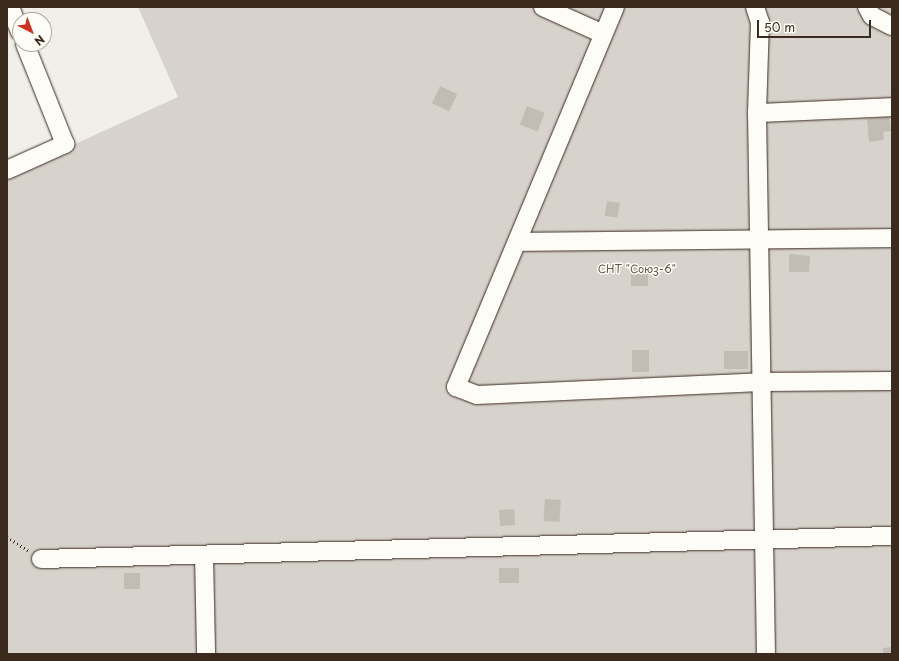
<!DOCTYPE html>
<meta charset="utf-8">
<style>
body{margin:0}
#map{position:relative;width:899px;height:661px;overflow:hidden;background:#f1efea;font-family:"Playpen Sans",sans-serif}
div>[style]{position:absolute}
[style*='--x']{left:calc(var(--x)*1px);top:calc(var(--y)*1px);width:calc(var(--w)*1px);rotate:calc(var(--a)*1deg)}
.green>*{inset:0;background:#d7d2cc}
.building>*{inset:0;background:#c1bcb4;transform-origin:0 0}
.path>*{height:2.5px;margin-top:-1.25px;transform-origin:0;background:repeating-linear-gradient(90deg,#3b2a1e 0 1px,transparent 0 4px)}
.roads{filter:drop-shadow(0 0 1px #3b2a1e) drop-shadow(0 0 1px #3b2a1e)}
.minor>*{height:18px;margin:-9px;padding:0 9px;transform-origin:9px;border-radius:9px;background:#fdfcf7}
span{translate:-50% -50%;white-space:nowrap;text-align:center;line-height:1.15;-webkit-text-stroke:3px #fdfcf7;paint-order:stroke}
.park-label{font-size:11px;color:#62544a}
.frame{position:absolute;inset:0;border:8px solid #3b2a1e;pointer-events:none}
.north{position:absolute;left:12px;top:12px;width:40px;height:40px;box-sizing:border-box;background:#fdfcf7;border:1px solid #afa8a0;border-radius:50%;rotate:138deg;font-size:11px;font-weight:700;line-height:16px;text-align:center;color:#3b2a1e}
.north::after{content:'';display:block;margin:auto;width:14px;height:18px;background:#c8321e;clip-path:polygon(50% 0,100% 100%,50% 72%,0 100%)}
.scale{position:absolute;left:757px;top:20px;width:114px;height:18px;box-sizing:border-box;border:2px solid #3b2a1e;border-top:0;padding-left:5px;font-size:12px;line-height:14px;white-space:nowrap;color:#3b2a1e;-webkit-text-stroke:3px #fdfcf7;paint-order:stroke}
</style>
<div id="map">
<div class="green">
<div style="clip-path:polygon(138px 7px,892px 7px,892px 654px,7px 654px,7px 175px,178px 97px)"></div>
</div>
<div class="building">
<div style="left:440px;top:86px;width:19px;height:19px;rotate:25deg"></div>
<div style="left:527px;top:106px;width:19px;height:20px;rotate:21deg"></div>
<div style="clip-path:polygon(889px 117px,891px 131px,883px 132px,884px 140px,869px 142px,867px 119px)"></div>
<div style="left:607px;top:201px;width:13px;height:15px;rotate:9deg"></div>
<div style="clip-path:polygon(789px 254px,810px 256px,809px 272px,789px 272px)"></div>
<div style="left:631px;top:265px;width:17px;height:21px"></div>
<div style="left:632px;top:350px;width:17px;height:22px"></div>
<div style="left:724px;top:351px;width:24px;height:18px"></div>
<div style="left:545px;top:499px;width:16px;height:22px;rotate:4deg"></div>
<div style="left:514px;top:509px;width:16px;height:15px;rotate:86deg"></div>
<div style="left:499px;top:568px;width:20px;height:15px"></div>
<div style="left:140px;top:573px;width:16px;height:16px;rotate:90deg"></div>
<div style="clip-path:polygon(892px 647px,892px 654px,883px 654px,883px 648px)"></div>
</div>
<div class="path">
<div style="--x:7;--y:537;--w:25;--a:32"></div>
</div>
<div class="roads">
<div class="minor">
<div style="--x:10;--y:7;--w:27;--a:68"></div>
<div style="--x:543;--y:7;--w:66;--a:24.2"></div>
<div style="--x:615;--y:7;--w:412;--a:112.7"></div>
<div style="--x:456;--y:387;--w:22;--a:21"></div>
<div style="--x:477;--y:395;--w:284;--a:-2.6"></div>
<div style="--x:761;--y:382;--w:131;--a:-0.4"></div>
<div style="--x:755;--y:7;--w:16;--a:72"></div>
<div style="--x:760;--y:22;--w:91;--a:91.9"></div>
<div style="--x:757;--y:113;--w:541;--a:89.05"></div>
<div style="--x:867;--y:7;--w:10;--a:61"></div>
<div style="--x:872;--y:16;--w:22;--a:27"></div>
<div style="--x:757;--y:113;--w:135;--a:-2.5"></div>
<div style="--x:7;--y:170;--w:64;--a:-24.1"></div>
<div style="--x:65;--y:144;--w:108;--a:-111.8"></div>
<div style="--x:518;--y:242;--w:374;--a:-0.6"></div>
<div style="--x:204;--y:555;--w:99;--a:88.8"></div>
<div style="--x:41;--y:559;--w:851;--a:-1.55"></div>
</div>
</div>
<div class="park-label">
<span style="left:637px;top:269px">СНТ "Союз-6"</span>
</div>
<div class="frame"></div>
<div class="north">N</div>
<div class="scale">50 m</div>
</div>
